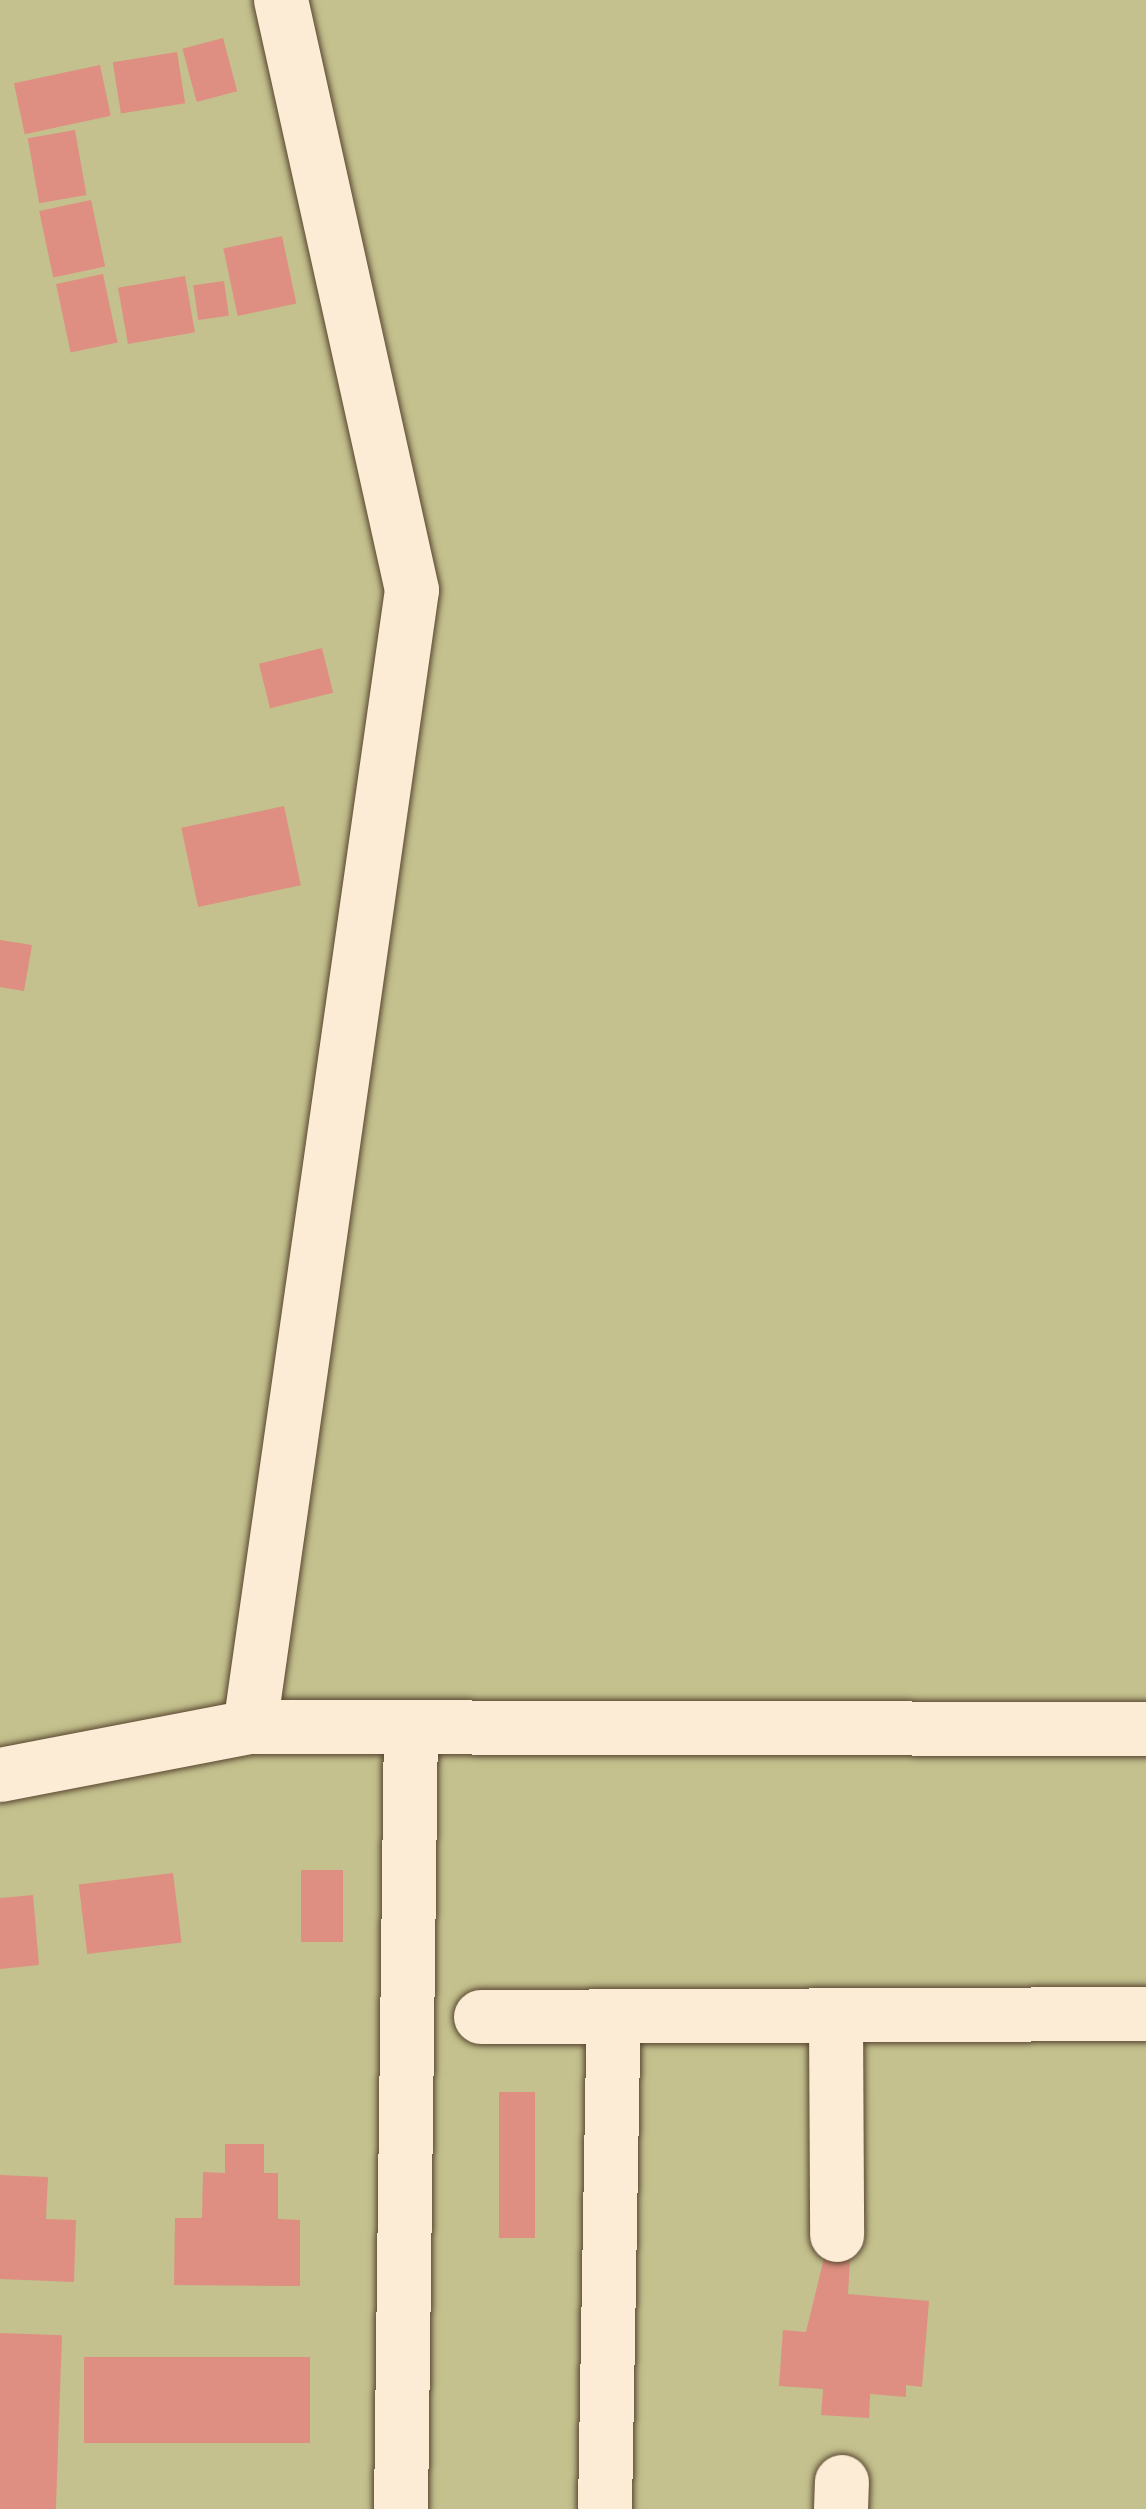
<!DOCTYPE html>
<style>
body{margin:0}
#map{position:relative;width:1146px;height:2509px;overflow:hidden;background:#fae1be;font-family:Cardo,serif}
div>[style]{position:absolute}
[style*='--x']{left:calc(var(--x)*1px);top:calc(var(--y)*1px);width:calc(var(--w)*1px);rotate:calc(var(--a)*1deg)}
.green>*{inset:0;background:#c4c18e;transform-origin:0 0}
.building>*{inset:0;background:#de8f81;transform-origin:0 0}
.roads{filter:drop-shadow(0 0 3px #594630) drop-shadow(0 0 3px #594630)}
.minor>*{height:54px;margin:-27px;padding:0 27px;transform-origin:27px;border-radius:27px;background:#fcecd5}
span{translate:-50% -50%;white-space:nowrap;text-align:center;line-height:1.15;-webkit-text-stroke:9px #fcecd5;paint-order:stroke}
</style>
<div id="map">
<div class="green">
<div style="left:0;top:0;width:1146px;height:2509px"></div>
</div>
<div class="building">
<div style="left:223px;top:38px;width:55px;height:42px;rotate:75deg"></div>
<div style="left:177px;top:52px;width:52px;height:65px;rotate:81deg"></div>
<div style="left:100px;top:65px;width:52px;height:88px;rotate:78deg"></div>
<div style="left:75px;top:130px;width:66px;height:48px;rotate:80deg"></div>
<div style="left:91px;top:200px;width:68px;height:53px;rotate:78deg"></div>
<div style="left:282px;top:236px;width:69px;height:60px;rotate:78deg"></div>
<div style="left:103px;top:274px;width:70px;height:48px;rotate:78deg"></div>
<div style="left:185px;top:276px;width:57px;height:68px;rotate:80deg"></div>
<div style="left:224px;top:281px;width:35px;height:31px;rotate:82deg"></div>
<div style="left:322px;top:648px;width:46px;height:65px;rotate:76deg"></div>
<div style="left:284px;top:806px;width:81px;height:105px;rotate:78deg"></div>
<div style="clip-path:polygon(0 940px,32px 945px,24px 991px,0 987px)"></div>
<div style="left:301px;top:1870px;width:42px;height:72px"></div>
<div style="left:173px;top:1873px;width:70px;height:95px;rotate:83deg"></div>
<div style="clip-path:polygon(33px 1895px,39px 1965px,0 1969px,0 1898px)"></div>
<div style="left:499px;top:2092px;width:36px;height:146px"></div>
<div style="clip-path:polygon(225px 2144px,264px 2144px,264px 2173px,278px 2173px,278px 2219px,300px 2220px,300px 2286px,174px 2285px,175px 2218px,202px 2218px,203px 2172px,225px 2173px)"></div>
<div style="clip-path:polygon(0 2175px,48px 2177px,46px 2219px,76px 2220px,74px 2282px,0 2279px)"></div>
<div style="clip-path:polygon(824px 2258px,850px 2260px,848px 2294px,929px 2301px,922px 2387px,906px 2385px,906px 2397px,870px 2394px,869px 2418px,821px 2415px,823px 2389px,779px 2386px,783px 2330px,806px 2332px)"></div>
<div style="left:0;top:2333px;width:62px;height:176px;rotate:2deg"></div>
<div style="left:84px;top:2357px;width:226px;height:86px"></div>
</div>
<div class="roads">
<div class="minor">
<div style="--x:250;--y:1727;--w:1148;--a:-81.89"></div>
<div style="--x:412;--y:590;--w:604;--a:-102.52"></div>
<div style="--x:0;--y:1775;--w:255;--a:-10.9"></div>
<div style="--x:250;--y:1727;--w:896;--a:0.13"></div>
<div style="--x:836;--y:2015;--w:220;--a:89.7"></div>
<div style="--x:481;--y:2017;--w:665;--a:-0.26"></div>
<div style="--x:401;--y:2509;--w:781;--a:-89.27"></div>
<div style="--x:605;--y:2509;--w:493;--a:-89"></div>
<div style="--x:841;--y:2509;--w:27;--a:-88"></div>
</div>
</div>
</div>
